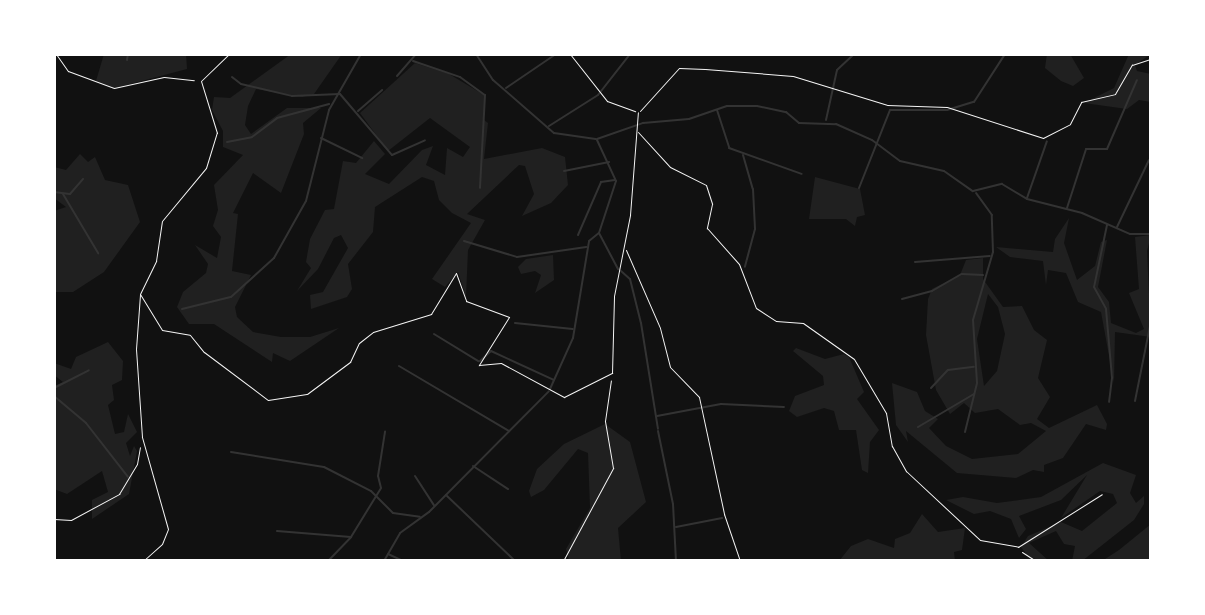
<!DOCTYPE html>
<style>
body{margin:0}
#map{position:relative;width:1205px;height:615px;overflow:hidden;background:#111;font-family:Figtree,sans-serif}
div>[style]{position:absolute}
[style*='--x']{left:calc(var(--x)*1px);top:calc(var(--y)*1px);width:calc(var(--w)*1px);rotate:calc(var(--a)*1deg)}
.green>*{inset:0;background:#202020}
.stream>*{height:2px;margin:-1px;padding:0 1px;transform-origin:1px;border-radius:1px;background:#333}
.path>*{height:1px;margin:-0.5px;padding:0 0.5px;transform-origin:0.5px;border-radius:0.5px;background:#f5f5f5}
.minor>*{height:1px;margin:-0.5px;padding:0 0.5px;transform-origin:0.5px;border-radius:0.5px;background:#f5f5f5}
span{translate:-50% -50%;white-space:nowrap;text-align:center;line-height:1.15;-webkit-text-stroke:6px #fff;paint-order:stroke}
.frame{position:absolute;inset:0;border:56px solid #fff;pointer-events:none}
</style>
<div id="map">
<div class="green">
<div style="clip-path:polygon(104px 54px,186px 54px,187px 69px,115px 88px,96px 81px)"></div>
<div style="clip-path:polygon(291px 54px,342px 54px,314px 94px,302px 97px,256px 89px,248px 106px,245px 125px,251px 134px,287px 108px,321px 108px,303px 123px,304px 134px,281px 193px,253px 173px,233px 213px,238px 214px,232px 271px,251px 275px,235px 307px,237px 317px,253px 332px,281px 337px,310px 337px,339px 328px,290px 361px,273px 353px,272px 362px,214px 324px,189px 324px,177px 307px,183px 292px,206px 273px,208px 264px,195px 245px,217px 258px,221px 237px,213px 226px,218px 210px,214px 185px,243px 155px,223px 147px,223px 131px,212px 110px,214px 97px,230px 98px)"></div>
<div style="clip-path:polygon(1047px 54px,1070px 54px,1084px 78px,1073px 86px,1061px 81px,1045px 68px)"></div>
<div style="clip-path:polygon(1129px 54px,1151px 54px,1135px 65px,1137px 71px,1151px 74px,1151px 102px,1139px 100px,1127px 109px,1084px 103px,1114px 88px)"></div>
<div style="clip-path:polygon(415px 63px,449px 74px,484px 95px,484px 120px,488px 123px,484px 159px,542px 148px,565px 157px,568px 185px,551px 203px,522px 216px,534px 194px,525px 166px,519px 165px,467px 214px,485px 220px,468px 250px,466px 297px,458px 272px,445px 287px,432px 279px,471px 223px,452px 213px,439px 200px,434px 181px,422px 177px,375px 207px,373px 232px,348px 264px,352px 289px,347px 297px,311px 309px,310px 295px,323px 292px,348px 248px,341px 235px,334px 238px,318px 269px,297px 291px,311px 268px,306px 262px,310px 239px,325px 210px,334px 209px,343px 161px,356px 163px,374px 141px,385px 154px,365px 174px,389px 184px,422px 150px,433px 146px,426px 165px,445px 175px,447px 148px,463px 157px,470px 147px,430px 118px,388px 151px,360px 113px)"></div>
<div style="clip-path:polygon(80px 154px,88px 162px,95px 157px,105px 180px,128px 185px,140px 222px,104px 272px,73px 292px,54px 292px,54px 211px,66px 207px,54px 198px,54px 167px,66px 170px)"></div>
<div style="clip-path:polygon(815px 177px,860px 189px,865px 215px,857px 217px,855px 226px,846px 219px,809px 219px)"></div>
<div style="clip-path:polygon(1069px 218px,1064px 243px,1077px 280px,1095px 266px,1101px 242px,1107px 240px,1098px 287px,1109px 302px,1111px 323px,1136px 333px,1144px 329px,1129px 293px,1139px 289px,1135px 237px,1151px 235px,1147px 251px,1151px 337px,1115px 332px,1114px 383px,1101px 312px,1078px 302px,1066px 273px,1048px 270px,1046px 285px,1043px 261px,1010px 257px,996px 247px,1053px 252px,1055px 239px)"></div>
<div style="clip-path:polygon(553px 255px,554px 280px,535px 293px,541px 275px,535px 271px,521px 274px,518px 267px,526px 259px)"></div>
<div style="clip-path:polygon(evenodd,983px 258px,983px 279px,1003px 307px,1022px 306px,1034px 330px,1047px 340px,1038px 378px,1050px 397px,1037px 419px,1049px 428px,1097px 405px,1107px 424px,1106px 430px,1086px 424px,1063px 458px,1044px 465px,1044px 472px,1033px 470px,1016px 478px,957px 473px,906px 431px,908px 442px,896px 425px,892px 383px,917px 392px,925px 411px,938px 419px,929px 428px,946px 446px,972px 459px,1018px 454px,1046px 431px,1031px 423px,1020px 425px,998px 409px,975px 413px,964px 403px,950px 414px,936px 390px,926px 335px,928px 299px,932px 289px,960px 275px,966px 260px,983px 258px,988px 294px,998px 307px,1005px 334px,997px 371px,984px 386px,977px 339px,988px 294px)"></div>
<div style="clip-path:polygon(108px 342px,123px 361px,122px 380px,112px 385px,114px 400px,108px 405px,115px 434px,124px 432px,128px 414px,137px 432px,126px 443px,130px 456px,134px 446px,137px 451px,129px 494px,92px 519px,92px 500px,108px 492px,102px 471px,67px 494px,54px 489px,54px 386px,63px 382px,54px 375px,54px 363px,71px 369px,76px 357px)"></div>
<div style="clip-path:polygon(796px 348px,825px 359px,844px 354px,849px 357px,864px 392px,857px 399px,879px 430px,870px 442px,868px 473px,862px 470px,856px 430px,839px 430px,834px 411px,824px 408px,797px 417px,789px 411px,795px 396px,824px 385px,823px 376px,793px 351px)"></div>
<div style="clip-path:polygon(605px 424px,630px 442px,646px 502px,618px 528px,621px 561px,569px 560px,566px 549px,590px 508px,588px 453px,578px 449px,544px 490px,531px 497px,529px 491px,537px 469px,564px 444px)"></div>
<div style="clip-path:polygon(1103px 463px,1136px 475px,1130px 493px,1136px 503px,1144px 496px,1144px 504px,1134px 520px,1082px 561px,1072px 561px,1075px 546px,1064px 544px,1056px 531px,1029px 543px,1049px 561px,1029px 558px,1021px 547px,1028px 536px,1061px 522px,1082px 531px,1117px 503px,1113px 494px,1100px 491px,1061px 518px,1087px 475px,1061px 500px,1019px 516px,1026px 529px,1019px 538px,1011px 519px,990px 511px,974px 514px,946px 500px,963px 497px,997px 503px,1041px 497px)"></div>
<div style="clip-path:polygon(922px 514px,938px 532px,965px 528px,962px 550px,954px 552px,955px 561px,839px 561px,851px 546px,868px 539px,894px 548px,895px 539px,910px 533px)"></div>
<div style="clip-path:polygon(1151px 524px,1151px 561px,1102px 561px,1119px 550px)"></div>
</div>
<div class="stream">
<div style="--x:476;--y:54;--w:31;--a:57"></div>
<div style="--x:493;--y:80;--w:81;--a:41"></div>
<div style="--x:554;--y:133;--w:42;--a:8.1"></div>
<div style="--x:127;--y:60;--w:6;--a:-81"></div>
<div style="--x:413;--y:61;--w:50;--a:18.8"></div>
<div style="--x:460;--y:77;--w:31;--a:36"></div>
<div style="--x:485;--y:95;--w:93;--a:93.1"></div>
<div style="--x:397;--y:76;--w:29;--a:-49"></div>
<div style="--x:232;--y:77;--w:11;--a:38"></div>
<div style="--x:241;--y:84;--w:52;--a:13.2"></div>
<div style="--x:292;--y:96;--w:48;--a:-2.4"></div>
<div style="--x:340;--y:94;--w:80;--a:49.6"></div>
<div style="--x:392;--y:155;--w:36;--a:-24"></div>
<div style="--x:506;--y:88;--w:60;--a:-34.2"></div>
<div style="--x:717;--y:110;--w:40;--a:72"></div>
<div style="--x:729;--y:148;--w:77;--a:19.6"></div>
<div style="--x:358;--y:111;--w:32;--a:-41"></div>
<div style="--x:826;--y:120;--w:51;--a:-77.6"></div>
<div style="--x:837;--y:70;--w:23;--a:-43"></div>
<div style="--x:549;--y:126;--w:58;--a:-32.3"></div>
<div style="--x:598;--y:95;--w:52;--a:-52"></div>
<div style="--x:321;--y:138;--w:46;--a:26"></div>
<div style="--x:597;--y:139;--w:49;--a:-19.2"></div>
<div style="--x:643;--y:123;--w:46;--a:-5"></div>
<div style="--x:689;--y:119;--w:40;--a:-18.9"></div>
<div style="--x:727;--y:106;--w:30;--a:0"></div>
<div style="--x:757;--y:106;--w:30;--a:12"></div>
<div style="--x:786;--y:112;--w:17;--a:40"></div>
<div style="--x:799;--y:123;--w:37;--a:2"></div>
<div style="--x:836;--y:124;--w:39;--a:24"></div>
<div style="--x:872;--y:140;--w:35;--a:37"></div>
<div style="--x:900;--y:161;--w:45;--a:12.8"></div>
<div style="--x:944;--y:171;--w:35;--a:35"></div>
<div style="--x:973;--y:191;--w:30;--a:-14"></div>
<div style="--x:1002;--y:184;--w:29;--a:31"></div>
<div style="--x:1027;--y:199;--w:57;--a:14.3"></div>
<div style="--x:1082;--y:213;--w:52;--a:23.6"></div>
<div style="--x:1130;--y:234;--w:21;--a:0"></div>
<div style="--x:597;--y:140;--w:45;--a:65.1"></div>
<div style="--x:616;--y:181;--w:55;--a:108.1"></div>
<div style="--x:599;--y:233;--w:41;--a:62.2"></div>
<div style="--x:227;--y:142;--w:25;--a:-11"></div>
<div style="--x:252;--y:137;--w:31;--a:-37"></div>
<div style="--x:277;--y:118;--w:54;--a:-15.1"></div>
<div style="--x:743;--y:155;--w:35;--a:74"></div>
<div style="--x:753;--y:189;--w:40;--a:87.1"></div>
<div style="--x:755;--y:229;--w:39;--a:105"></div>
<div style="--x:564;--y:171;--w:46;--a:-11.3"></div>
<div style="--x:859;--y:188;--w:84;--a:-68.3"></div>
<div style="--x:890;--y:110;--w:57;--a:0"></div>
<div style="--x:947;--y:110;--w:28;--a:-17"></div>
<div style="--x:974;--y:102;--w:57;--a:-57.1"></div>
<div style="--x:54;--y:192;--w:16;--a:7"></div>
<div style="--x:70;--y:194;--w:20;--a:-49"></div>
<div style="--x:63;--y:194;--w:69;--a:59.3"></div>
<div style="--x:1027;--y:198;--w:60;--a:-70.7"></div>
<div style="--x:1067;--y:208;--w:62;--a:-72.1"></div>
<div style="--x:1086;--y:149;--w:21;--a:0"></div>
<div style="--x:1107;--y:149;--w:75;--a:-66.5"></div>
<div style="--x:1107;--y:225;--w:63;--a:101.8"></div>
<div style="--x:1094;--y:287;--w:25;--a:61"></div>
<div style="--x:1106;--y:309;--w:69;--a:85"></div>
<div style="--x:1112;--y:378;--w:24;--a:97"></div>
<div style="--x:1117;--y:227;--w:74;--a:-64.5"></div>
<div style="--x:578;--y:235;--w:58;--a:-66.5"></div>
<div style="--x:601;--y:182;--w:14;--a:-8"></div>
<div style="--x:464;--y:241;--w:55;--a:16.8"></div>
<div style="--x:517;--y:257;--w:70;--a:-8.2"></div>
<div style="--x:915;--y:262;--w:75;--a:-4.6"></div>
<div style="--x:621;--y:271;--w:12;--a:42"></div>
<div style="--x:630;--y:279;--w:45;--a:76"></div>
<div style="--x:641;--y:323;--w:107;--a:80.9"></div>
<div style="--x:902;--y:299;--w:31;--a:-15"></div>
<div style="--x:932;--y:291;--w:34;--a:-30"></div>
<div style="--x:962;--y:274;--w:21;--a:3"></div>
<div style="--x:182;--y:309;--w:50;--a:-13.8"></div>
<div style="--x:231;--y:297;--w:58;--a:-42.2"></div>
<div style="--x:274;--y:258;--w:65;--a:-60.7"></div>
<div style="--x:306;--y:201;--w:94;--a:-75.8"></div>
<div style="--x:329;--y:110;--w:64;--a:-60.3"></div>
<div style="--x:515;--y:323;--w:58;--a:5.9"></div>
<div style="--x:434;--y:334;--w:52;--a:31.5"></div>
<div style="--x:480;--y:361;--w:15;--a:-42"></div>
<div style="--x:491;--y:351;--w:69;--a:24.7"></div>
<div style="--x:399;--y:366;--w:128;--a:30.6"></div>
<div style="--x:54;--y:388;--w:39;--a:-27"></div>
<div style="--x:931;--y:388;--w:25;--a:-47"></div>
<div style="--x:948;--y:370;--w:26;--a:-7"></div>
<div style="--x:550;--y:389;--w:56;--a:-65.7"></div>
<div style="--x:573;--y:338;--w:98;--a:-80.6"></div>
<div style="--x:589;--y:241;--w:13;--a:-39"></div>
<div style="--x:54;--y:396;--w:42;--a:40.2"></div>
<div style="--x:86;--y:423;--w:68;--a:52.1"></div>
<div style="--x:1135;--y:401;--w:82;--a:-78.7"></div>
<div style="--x:657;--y:416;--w:65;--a:-10.6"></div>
<div style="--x:721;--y:404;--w:63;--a:2.7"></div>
<div style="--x:918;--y:427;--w:65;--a:-30.5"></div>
<div style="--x:658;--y:431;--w:75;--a:78.4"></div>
<div style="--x:673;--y:504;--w:57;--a:87"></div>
<div style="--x:965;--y:432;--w:50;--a:-76.2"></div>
<div style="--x:977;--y:383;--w:63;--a:-93.6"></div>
<div style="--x:973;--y:320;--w:71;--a:-73.6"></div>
<div style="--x:993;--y:252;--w:37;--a:-92"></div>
<div style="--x:992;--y:215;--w:27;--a:-126"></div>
<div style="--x:231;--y:452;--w:94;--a:9.2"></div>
<div style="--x:324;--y:467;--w:53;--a:27.1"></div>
<div style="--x:371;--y:491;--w:31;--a:45"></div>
<div style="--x:393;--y:513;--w:27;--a:8"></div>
<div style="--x:473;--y:466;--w:42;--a:33.3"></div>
<div style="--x:415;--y:476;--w:35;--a:57"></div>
<div style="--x:446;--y:495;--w:95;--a:43.7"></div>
<div style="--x:676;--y:527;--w:47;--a:-11.1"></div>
<div style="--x:277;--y:531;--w:74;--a:4.6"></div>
<div style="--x:388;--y:554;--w:17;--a:25"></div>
<div style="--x:329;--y:560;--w:32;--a:-46"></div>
<div style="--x:351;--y:537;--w:57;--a:-58.5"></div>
<div style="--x:381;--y:488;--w:12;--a:-104"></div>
<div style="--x:378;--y:476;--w:45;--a:-81"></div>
<div style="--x:384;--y:561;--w:32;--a:-60"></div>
<div style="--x:400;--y:533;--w:36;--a:-36"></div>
<div style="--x:429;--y:512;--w:170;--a:-45.2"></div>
</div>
<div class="path">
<div style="--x:56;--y:54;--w:21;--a:55"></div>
<div style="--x:68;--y:71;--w:49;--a:20.3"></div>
<div style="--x:114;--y:88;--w:51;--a:-12.4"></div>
<div style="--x:164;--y:77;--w:30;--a:6"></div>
<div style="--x:54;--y:519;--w:17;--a:3"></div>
<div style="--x:71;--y:520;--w:55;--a:-28.4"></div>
<div style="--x:119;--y:494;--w:35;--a:-59"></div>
<div style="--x:137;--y:464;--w:17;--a:-80"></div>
<div style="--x:1022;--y:552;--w:17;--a:33"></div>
<div style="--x:563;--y:561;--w:106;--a:-61.7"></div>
<div style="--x:613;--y:468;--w:48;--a:-99.7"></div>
<div style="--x:605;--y:421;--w:41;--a:-81.7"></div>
</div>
<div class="minor">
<div style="--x:570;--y:54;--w:60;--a:51.8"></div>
<div style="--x:607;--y:101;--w:30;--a:20"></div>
<div style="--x:640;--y:111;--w:58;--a:-47.8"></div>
<div style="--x:679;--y:68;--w:26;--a:2"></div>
<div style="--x:705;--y:69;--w:88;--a:4.5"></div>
<div style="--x:793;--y:76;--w:98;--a:17.1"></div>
<div style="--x:887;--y:105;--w:60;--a:1.9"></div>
<div style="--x:947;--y:107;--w:101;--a:17.9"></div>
<div style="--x:1043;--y:138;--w:30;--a:-27"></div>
<div style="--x:1070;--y:124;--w:25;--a:-63"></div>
<div style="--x:1081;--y:102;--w:35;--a:-13"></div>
<div style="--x:1115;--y:94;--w:34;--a:-60"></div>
<div style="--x:1132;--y:65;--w:20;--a:-18"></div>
<div style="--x:638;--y:132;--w:47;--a:47.6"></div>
<div style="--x:670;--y:167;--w:40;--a:26.6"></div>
<div style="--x:706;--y:185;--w:20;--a:72"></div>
<div style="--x:712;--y:204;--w:25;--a:102"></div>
<div style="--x:707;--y:228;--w:48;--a:48.4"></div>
<div style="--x:739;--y:264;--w:47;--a:68.9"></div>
<div style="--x:756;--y:308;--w:24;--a:33"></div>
<div style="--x:776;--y:321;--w:27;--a:4"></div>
<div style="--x:803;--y:323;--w:62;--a:35.2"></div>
<div style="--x:854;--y:359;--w:63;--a:59.3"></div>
<div style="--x:886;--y:413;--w:34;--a:80"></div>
<div style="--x:892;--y:446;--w:29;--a:61"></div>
<div style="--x:906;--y:471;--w:101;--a:43"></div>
<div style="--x:980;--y:540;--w:39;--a:10"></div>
<div style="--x:1018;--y:547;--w:99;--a:-32.2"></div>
<div style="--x:626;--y:250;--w:85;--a:66.4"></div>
<div style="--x:660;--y:328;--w:40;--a:75.6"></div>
<div style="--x:670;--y:367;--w:42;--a:46"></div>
<div style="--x:699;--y:397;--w:120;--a:77.9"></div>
<div style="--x:724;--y:514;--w:50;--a:71.2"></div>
<div style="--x:140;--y:294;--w:42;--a:58.6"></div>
<div style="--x:162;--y:330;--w:28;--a:10"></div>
<div style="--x:190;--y:335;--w:22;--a:51"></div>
<div style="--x:204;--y:352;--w:80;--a:36.9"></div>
<div style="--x:268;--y:400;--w:39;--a:-9"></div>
<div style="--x:307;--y:394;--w:54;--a:-36.7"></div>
<div style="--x:350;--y:362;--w:21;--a:-65"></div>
<div style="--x:359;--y:343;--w:18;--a:-38"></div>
<div style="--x:373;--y:332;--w:61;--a:-17.2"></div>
<div style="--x:431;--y:314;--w:48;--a:-58.6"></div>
<div style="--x:456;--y:273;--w:30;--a:70"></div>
<div style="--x:466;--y:301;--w:46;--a:20.4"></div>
<div style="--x:509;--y:317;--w:57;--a:122"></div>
<div style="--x:479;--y:365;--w:22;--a:-5"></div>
<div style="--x:501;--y:363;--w:72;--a:28.4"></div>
<div style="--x:564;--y:397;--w:54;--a:-26.6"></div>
<div style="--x:612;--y:373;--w:77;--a:-88.5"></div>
<div style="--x:614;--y:296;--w:83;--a:-78.8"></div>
<div style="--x:630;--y:215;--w:103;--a:-85.6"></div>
<div style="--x:143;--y:561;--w:25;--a:-42"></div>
<div style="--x:162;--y:544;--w:16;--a:-68"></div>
<div style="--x:168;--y:529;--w:96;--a:-105.8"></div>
<div style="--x:142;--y:437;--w:88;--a:-93.9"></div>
<div style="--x:136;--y:349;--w:55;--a:-85.8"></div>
<div style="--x:140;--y:294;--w:37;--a:-64"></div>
<div style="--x:156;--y:261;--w:40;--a:-81.5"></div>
<div style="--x:162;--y:221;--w:69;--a:-50.3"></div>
<div style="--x:206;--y:168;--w:37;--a:-73"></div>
<div style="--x:217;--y:133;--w:54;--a:-107.1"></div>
<div style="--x:201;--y:81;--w:39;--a:-44"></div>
</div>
<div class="frame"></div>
</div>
